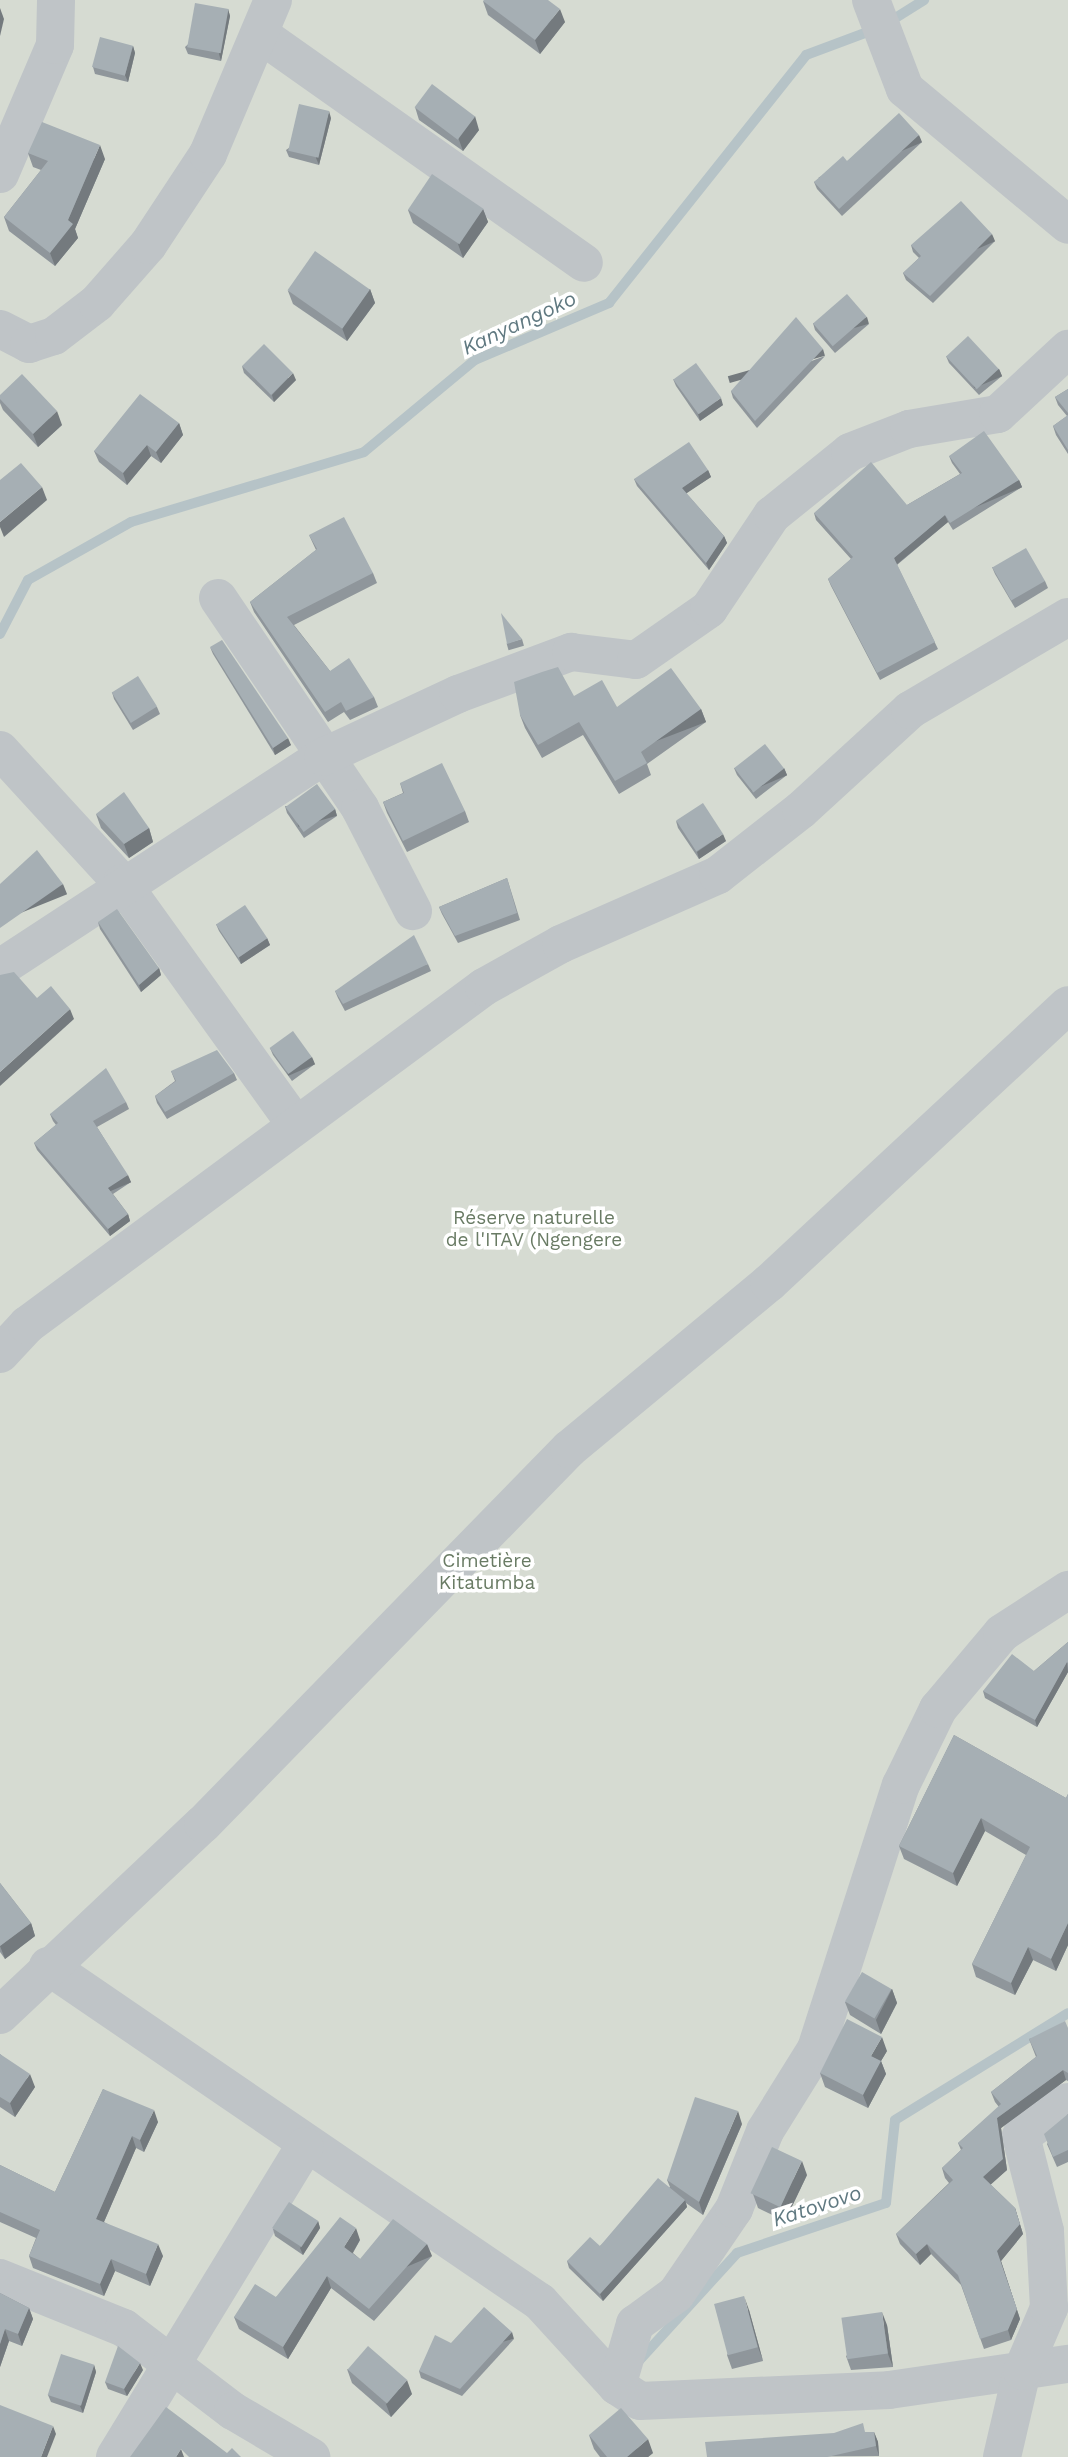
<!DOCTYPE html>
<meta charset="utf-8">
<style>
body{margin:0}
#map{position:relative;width:1068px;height:2457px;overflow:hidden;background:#f6f6f3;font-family:"Work Sans",sans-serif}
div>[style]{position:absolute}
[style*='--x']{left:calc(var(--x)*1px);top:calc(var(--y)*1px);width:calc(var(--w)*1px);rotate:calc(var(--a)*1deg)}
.green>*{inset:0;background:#d6dbd2;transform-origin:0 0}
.stream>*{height:10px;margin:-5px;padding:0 5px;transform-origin:5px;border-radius:5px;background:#b6c3c7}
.minor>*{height:38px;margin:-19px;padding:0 19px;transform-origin:19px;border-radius:19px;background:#bfc4c7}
.wall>*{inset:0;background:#8f969b;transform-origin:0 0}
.shaded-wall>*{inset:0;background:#747a7e;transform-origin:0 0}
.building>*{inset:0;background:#a6afb4;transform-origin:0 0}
span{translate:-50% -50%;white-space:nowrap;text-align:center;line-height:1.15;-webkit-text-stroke:7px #fff;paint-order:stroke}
.park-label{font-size:19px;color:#697b64}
.water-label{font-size:21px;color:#607981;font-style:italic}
</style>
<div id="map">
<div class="green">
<div style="left:0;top:0;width:1068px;height:2457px"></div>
</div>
<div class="stream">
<div style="--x:0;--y:634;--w:61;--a:-62.6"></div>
<div style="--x:28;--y:580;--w:118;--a:-29.4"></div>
<div style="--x:131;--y:522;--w:243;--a:-16.7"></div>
<div style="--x:364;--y:452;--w:144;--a:-39.7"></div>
<div style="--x:475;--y:360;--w:146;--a:-23"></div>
<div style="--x:609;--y:303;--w:317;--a:-51.5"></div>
<div style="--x:806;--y:55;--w:80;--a:-20.5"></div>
<div style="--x:881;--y:27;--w:51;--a:-32.1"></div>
<div style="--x:637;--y:2363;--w:149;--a:-47.7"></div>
<div style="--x:737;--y:2253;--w:157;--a:-18.6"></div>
<div style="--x:886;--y:2203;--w:83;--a:-83.8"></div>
<div style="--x:895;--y:2120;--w:203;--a:-31.7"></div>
</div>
<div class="minor">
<div style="--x:871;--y:0;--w:95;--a:69.1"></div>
<div style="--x:905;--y:89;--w:212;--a:39.8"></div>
<div style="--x:261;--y:35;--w:395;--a:35.2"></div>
<div style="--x:0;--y:174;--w:140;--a:-66.9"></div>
<div style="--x:55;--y:45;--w:45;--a:-88.7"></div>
<div style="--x:0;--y:329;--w:33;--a:27"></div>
<div style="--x:29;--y:344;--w:26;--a:-18"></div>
<div style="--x:54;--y:336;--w:54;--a:-37.5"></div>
<div style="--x:97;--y:303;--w:77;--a:-48.7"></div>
<div style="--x:148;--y:245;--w:109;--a:-56.6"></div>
<div style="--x:208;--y:154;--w:167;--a:-67.1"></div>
<div style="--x:218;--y:598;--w:254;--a:55.9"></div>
<div style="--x:360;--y:808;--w:116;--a:62.8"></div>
<div style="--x:0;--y:750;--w:180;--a:47.5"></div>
<div style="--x:122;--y:883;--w:298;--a:54.3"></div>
<div style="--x:0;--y:968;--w:386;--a:-33.2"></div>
<div style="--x:323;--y:757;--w:149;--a:-25"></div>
<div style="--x:458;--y:694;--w:121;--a:-20.4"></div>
<div style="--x:571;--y:652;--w:65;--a:7"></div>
<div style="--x:636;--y:660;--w:89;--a:-34.9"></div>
<div style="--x:709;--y:609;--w:113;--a:-56.2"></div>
<div style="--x:772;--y:515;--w:100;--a:-38.9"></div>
<div style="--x:850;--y:452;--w:63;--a:-21.3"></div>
<div style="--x:909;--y:429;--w:90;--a:-9.6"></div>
<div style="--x:998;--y:414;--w:96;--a:-42.9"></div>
<div style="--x:0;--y:1354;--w:40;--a:-47"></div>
<div style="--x:27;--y:1325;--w:568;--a:-36.49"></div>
<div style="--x:484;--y:987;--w:88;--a:-29.2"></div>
<div style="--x:561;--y:944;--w:171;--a:-23.7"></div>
<div style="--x:718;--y:875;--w:105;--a:-38.1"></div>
<div style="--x:801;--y:810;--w:148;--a:-42.5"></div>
<div style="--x:910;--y:710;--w:183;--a:-30.5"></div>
<div style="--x:48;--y:1966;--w:596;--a:34.33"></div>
<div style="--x:540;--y:2302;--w:114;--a:47.5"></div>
<div style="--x:617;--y:2386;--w:27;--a:33"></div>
<div style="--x:640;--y:2401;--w:249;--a:-2.5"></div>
<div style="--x:889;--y:2390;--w:181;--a:-8.3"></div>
<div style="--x:0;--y:2015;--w:279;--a:-43.3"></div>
<div style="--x:203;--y:1824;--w:524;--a:-45.7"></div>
<div style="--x:569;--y:1449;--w:260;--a:-39.7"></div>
<div style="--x:769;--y:1283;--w:408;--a:-42.9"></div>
<div style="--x:0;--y:2278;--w:134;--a:22"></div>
<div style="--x:124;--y:2328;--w:137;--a:37.3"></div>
<div style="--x:233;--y:2411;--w:91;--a:30.5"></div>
<div style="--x:617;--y:2386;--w:65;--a:-73.8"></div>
<div style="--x:635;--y:2324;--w:51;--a:-36.2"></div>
<div style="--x:676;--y:2294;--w:103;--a:-55.7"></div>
<div style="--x:734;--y:2209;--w:84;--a:-68.3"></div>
<div style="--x:765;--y:2131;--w:97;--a:-58.1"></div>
<div style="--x:816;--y:2049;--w:277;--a:-72.2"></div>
<div style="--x:901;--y:1785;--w:85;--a:-64"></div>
<div style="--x:938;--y:1709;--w:99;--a:-49.9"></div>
<div style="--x:1002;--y:1633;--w:79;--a:-33.1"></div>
<div style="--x:115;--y:2457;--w:364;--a:-58.6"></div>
<div style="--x:1002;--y:2457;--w:88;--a:-76.9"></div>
<div style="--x:1022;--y:2371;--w:69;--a:-66.8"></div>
<div style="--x:1049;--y:2308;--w:77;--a:-93"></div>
<div style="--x:1045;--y:2231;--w:98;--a:-104.2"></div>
<div style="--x:1021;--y:2136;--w:58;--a:-35.9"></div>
</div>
<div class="wall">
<div style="clip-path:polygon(483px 1px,565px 22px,540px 54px,488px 15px)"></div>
<div style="clip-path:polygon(228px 9px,230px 16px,221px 61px,188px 54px,185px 47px)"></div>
<div style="clip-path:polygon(133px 46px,135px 53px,128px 82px,95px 74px,93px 67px)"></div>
<div style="clip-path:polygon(415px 107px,479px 130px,463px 151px,419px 120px)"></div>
<div style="clip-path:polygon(331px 118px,319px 165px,289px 157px,286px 150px)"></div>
<div style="clip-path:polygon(922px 142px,842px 216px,817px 189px,814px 182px,847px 161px)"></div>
<div style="clip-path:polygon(28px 153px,105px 159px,75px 229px,78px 238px,55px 266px,9px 231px,4px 217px,41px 170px,33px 167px)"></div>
<div style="clip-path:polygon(483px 209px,488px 222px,463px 258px,413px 223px,408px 210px)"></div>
<div style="clip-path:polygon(995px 241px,933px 303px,906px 280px,903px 273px,919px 258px,913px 252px,911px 245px)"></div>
<div style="clip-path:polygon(370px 289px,375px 303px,347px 341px,293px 304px,288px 291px)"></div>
<div style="clip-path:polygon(813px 323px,869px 324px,835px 353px,815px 330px)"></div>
<div style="clip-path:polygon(825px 356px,757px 428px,733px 398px,731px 391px)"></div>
<div style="clip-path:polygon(946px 356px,999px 369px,1002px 376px,979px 395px,949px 363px)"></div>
<div style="clip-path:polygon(242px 366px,296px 380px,274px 402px,244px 373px)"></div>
<div style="clip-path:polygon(673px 379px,723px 405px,700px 421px,676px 386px)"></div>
<div style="clip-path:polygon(1068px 389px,1068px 454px,1056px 435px,1053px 426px,1067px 416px,1058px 405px,1055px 397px)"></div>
<div style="clip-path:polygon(0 395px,62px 425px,38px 447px,3px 410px,0 403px)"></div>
<div style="clip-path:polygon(179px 423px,183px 435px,161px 463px,151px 456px,127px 485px,99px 462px,94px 451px)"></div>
<div style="clip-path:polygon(949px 456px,1019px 480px,1022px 487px,953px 530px,948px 522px,897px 565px,938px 649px,880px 680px,831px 586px,828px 579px,851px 559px,816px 520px,814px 513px,907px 505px,960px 474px,952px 463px)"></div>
<div style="clip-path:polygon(708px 470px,711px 477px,686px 493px,724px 536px,727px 543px,709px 570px,637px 486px,634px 479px)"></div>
<div style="clip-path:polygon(309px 535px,373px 573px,377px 583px,294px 625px,330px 671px,374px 697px,378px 707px,350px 720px,344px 712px,328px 722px,254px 612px,250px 602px,316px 550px)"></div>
<div style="clip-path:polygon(992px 567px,1045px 581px,1048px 588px,1015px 608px,995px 574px)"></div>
<div style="left:522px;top:639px;width:7px;height:16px;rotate:74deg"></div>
<div style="clip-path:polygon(210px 647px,291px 745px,275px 755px,213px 654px)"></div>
<div style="clip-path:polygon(112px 692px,157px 707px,160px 714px,133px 730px,114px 699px)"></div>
<div style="clip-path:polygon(574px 696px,617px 707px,701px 709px,706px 722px,647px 764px,651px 775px,619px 794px,583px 735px,542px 758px,525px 728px,520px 715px)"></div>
<div style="clip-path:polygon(734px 768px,784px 768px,787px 775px,756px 799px,737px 775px)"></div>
<div style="clip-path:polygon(400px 783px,465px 811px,469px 822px,407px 852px,387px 813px,383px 802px,403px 793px)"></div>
<div style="clip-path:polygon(285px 806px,335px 809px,337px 816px,304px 838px,287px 813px)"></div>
<div style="clip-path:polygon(96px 814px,149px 828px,153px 842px,129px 858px,101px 828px)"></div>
<div style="clip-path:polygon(676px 821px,726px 841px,699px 859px,678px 828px)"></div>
<div style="clip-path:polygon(507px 878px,520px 920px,458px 943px,442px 914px,439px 907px)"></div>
<div style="clip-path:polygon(98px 922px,159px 968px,161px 975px,141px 992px,100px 929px)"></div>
<div style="clip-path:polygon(216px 924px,267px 938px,270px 945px,241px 964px,219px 931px)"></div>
<div style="clip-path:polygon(428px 964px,431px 971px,345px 1011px,338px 998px,335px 991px)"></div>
<div style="clip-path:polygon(270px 1048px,315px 1064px,292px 1081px,273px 1055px)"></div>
<div style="clip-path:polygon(171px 1071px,234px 1073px,237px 1080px,167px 1119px,157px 1103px,155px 1096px,175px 1081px)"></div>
<div style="clip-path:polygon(126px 1102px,129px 1109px,97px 1127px,131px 1182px,113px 1194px,128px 1214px,130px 1221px,110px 1236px,37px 1150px,34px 1143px,56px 1125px,53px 1121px,50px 1114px)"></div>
<div style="clip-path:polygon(1068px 1642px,1068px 1672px,1037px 1727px,985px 1698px,983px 1691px,1034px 1671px)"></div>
<div style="clip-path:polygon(954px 1735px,1066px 1798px,1068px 1794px,1068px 1945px,1056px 1971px,1033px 1960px,1015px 1995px,976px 1977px,972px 1964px,1026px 1855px,985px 1831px,957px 1886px,904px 1859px,899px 1846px)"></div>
<div style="clip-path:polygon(0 1883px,31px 1923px,35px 1936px,5px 1959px,0 1952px)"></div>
<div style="clip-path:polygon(892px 1989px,897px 2003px,881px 2034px,850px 2015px,845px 2002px)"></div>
<div style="clip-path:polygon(1068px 2028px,1068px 2081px,1066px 2080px,1001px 2128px,1007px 2170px,990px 2184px,1015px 2208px,1023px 2234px,1001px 2261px,1020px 2319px,1011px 2340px,984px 2349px,961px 2285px,931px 2254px,920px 2265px,900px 2244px,896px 2234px,949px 2183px,945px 2178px,942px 2168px,961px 2150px,958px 2143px,999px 2107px,995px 2102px,991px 2092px,1036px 2057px,1029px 2039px)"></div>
<div style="clip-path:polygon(887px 2051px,881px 2061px,886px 2074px,868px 2108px,825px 2087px,820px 2073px)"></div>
<div style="clip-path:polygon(0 2054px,35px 2087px,15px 2117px,0 2107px)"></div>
<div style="clip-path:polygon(103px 2089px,158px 2122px,144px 2152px,136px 2148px,104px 2222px,163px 2256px,150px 2286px,115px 2271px,104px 2296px,33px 2268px,29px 2256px,36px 2238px,0 2222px,0 2165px,55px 2192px)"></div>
<div style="clip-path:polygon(1068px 2114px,1068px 2162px,1057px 2167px,1047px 2144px)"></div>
<div style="clip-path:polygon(742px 2124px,703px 2215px,686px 2203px,687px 2207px,603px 2301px,569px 2268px,567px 2261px,600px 2246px,670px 2187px,667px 2180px)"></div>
<div style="clip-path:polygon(807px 2175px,785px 2221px,758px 2208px,753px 2194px)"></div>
<div style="clip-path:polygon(318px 2221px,320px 2228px,303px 2255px,275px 2236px,273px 2229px)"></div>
<div style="clip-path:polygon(360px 2240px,353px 2253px,360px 2259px,432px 2256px,374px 2321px,331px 2288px,288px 2359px,239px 2329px,234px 2317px,276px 2297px)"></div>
<div style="clip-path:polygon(0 2293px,29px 2308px,33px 2319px,22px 2346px,9px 2341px,0 2367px)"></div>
<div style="clip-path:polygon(749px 2310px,763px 2361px,732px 2369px,727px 2355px)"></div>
<div style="clip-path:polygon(887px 2325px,893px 2367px,851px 2370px,846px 2356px)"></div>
<div style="clip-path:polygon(514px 2339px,462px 2396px,421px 2378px,419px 2371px,451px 2343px)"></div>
<div style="clip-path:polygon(94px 2365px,96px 2372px,83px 2413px,51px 2402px,48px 2395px)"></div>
<div style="clip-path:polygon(347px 2369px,412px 2394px,391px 2417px,352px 2383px)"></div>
<div style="clip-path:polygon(143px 2370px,127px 2396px,108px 2389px,105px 2382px)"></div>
<div style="clip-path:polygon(866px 2432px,874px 2432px,878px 2442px,879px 2456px,707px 2457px)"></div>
<div style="clip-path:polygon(589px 2435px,653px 2453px,648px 2457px,600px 2457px,594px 2449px)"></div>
</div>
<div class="shaded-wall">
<div style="clip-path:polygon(0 8px,4px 19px,0 36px)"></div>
<div style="clip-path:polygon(228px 9px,230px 16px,221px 61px,219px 54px)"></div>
<div style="clip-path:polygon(560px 9px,565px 22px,540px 54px,535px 40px)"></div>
<div style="clip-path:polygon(133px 46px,135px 53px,128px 82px,125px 75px)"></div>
<div style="clip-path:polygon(329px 111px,331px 118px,319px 165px,316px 158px)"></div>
<div style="clip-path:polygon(475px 116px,479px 130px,463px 151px,458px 137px)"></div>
<div style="left:919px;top:135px;width:8px;height:109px;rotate:67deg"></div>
<div style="clip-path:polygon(100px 145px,105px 159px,75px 229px,78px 238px,55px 266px,50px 253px,68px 220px)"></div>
<div style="clip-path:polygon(483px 209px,488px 222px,463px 258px,458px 244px)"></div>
<div style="left:992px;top:234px;width:8px;height:88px;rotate:67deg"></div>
<div style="clip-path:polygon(370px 289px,375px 303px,347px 341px,342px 328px)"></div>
<div style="left:867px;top:317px;width:7px;height:45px;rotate:74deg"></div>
<div style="left:823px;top:349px;width:7px;height:99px;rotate:74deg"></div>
<div style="left:999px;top:369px;width:8px;height:30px;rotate:67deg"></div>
<div style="clip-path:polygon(293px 373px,296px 380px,274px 402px,272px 395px)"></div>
<div style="clip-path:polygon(721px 398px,723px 405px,700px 421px,698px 414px)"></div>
<div style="clip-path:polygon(57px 411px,62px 425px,38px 447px,33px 434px)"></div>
<div style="clip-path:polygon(179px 423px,183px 435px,161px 463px,156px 452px)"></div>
<div style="clip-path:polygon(147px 445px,151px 456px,127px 485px,123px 473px)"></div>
<div style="clip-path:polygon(708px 470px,711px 477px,684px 495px,682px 488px)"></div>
<div style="left:1019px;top:480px;width:8px;height:81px;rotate:67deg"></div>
<div style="clip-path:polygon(42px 487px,47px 500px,4px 537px,0 527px,0 522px)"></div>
<div style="clip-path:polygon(945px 515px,948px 522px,896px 565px,894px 558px)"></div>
<div style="clip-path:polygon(724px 536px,727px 543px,709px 570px,706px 563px)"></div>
<div style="left:701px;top:709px;width:14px;height:74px;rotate:69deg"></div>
<div style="clip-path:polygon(288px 738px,291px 745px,275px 755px,273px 748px)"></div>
<div style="left:784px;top:768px;width:8px;height:39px;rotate:67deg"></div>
<div style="left:335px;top:809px;width:7px;height:40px;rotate:74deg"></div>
<div style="clip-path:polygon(149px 828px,153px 842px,129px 858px,124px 844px)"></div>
<div style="clip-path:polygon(723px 834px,726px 841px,699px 859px,697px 852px)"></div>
<div style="left:63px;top:884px;width:11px;height:77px;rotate:68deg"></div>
<div style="clip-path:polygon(267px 938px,270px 945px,241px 964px,239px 957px)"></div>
<div style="clip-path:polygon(159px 968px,161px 975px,141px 992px,139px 985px)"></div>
<div style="clip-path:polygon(70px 1009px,74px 1019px,0 1086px,0 1072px)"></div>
<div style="left:312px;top:1057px;width:8px;height:29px;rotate:67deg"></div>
<div style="left:128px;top:1175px;width:8px;height:24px;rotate:67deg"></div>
<div style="clip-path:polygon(128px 1214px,130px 1221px,110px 1236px,108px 1229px)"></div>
<div style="clip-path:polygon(1067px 1662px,1068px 1672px,1037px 1727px,1035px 1720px)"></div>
<div style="clip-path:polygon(981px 1818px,985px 1831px,957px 1886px,953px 1873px)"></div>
<div style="clip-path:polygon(31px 1923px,35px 1936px,5px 1959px,0 1946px)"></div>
<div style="clip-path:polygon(1068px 1923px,1068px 1945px,1056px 1971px,1051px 1959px)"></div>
<div style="clip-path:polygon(1028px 1947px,1033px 1960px,1015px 1995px,1011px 1983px)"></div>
<div style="clip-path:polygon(892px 1989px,897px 2003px,881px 2034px,876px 2020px)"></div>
<div style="clip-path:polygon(882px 2037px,887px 2051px,881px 2061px,886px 2074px,868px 2108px,863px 2095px,871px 2056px)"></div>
<div style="clip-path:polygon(1063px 2070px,1066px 2080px,1001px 2128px,1007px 2170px,987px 2188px,983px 2177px,997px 2118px)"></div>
<div style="clip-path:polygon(30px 2074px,35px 2087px,15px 2117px,10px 2103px)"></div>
<div style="clip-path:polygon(154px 2110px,158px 2122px,144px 2152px,140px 2140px)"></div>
<div style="clip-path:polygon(738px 2111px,742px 2124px,703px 2215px,699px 2202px)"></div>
<div style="clip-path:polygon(132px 2136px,136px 2148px,100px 2231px,96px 2219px)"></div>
<div style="clip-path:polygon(802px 2161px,807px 2175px,785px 2221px,780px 2207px)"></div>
<div style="clip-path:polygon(685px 2200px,687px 2207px,603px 2301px,600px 2294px)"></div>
<div style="clip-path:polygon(1015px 2208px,1023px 2234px,1001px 2261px,1020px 2319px,1011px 2340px,1008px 2330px,997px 2251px)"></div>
<div style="clip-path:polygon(318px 2221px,320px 2228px,303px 2255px,300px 2248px)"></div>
<div style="clip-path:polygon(356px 2228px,360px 2240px,349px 2259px,344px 2247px)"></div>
<div style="clip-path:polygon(158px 2244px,163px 2256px,150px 2286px,146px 2274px)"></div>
<div style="left:427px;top:2244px;width:13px;height:87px;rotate:67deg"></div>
<div style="clip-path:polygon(927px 2244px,931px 2254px,920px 2265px,916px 2254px)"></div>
<div style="clip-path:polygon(111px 2259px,115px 2271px,104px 2296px,100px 2284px)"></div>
<div style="clip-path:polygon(327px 2276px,331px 2288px,288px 2359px,283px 2347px)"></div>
<div style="clip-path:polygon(744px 2296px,749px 2310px,763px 2361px,758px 2347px)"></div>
<div style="clip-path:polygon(29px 2308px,33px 2319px,22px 2346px,18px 2334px)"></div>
<div style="clip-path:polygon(882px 2312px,887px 2325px,893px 2367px,888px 2354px)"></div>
<div style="clip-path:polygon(5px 2329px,9px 2341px,0 2367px,0 2344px)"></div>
<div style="left:512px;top:2332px;width:7px;height:77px;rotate:74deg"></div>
<div style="clip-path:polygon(140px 2363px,143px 2370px,127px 2396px,124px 2389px)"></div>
<div style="clip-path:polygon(94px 2365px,96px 2372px,83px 2413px,80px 2406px)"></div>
<div style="clip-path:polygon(407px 2380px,412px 2394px,391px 2417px,386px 2404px)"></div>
<div style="clip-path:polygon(53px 2426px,56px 2434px,47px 2457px,41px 2457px)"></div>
<div style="clip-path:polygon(874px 2432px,878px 2442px,879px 2456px,876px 2446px)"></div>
<div style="clip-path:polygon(648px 2439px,653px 2453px,648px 2457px,627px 2457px)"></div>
<div style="clip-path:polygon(181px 2449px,184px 2457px,176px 2457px)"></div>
</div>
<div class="building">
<div style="clip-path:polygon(484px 0,548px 0,560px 9px,535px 40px,483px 1px)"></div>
<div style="left:195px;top:3px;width:34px;height:45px;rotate:10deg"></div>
<div style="left:100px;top:37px;width:34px;height:31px;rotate:15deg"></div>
<div style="left:432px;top:84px;width:54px;height:29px;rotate:37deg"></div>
<div style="left:299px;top:104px;width:31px;height:48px;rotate:13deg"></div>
<div style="clip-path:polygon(899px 113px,919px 135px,839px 209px,814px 182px,843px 156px,847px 161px)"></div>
<div style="clip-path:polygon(42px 122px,100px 145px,68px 220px,73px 224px,50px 253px,4px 217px,48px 161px,28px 153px)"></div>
<div style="left:432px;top:174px;width:62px;height:43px;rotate:34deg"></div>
<div style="clip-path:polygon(961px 201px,992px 234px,930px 296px,903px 273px,921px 256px,911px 245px)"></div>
<div style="left:315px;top:251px;width:67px;height:48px;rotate:35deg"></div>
<div style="left:847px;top:294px;width:30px;height:45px;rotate:49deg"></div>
<div style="clip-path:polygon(796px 317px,823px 349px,755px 421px,731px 391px)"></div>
<div style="left:968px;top:336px;width:45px;height:30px;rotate:47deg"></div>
<div style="left:264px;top:344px;width:41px;height:31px;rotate:45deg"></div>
<div style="left:696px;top:363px;width:43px;height:28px;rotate:54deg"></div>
<div style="clip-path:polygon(22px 374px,57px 411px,33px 434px,0 399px,0 395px)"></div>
<div style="clip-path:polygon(1068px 389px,1068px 413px,1055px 397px)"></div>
<div style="clip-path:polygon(140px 394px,179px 423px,156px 452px,147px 445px,123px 473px,94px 451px)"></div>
<div style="clip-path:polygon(1068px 415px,1068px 450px,1053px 426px)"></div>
<div style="clip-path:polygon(984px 431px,1019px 480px,950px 523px,945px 515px,894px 558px,935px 642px,877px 673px,828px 579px,853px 557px,814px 513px,871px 462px,907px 505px,962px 473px,949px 456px)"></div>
<div style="clip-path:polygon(689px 442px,708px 470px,682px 488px,724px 536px,706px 563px,634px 479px)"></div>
<div style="clip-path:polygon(21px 463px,42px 487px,0 522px,0 480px)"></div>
<div style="clip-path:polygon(344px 517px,373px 573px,287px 617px,330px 671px,349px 658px,374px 697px,346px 711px,341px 702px,325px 712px,250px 602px,317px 549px,309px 535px)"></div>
<div style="left:1026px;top:548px;width:38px;height:39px;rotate:60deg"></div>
<div style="clip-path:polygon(501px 613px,522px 639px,507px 644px)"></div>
<div style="clip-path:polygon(222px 640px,288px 738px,273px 748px,210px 647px)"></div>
<div style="clip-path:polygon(558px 667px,574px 696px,602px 680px,617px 707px,671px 668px,701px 709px,641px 752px,647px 763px,615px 781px,579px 722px,538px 745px,520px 715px,514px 682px,542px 672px)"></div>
<div style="left:138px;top:676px;width:36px;height:31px;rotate:58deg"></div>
<div style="left:765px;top:744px;width:31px;height:39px;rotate:52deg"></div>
<div style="clip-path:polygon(442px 763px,465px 811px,403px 841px,383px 802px,404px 793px,400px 783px)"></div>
<div style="left:317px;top:784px;width:31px;height:39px;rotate:54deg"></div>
<div style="clip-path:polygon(124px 792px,149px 828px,124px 844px,96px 814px)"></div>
<div style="left:703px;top:803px;width:37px;height:32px;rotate:57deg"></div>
<div style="clip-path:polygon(37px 850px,63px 884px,0 928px,0 884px)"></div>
<div style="clip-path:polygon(507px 878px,517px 913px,455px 936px,439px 907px)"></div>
<div style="left:245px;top:905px;width:40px;height:35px;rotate:56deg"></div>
<div style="clip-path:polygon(117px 909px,159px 968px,139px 985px,98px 922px)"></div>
<div style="clip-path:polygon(414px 935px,428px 964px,343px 1004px,335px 991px)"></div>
<div style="clip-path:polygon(14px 972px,37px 998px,51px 986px,70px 1009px,0 1072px,0 975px)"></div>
<div style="left:293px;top:1031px;width:32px;height:29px;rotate:54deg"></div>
<div style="clip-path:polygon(217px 1050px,234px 1073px,165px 1112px,155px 1096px,176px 1081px,171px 1071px)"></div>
<div style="clip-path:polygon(106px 1068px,126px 1102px,93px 1121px,128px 1175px,108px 1188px,128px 1214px,108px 1229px,34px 1143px,58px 1123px,50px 1114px)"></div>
<div style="clip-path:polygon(1068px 1642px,1068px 1663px,1067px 1662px,1035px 1720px,983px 1691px,1012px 1654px,1034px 1671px)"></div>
<div style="clip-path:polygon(954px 1735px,1066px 1798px,1068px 1794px,1068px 1923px,1051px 1959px,1028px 1947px,1011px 1983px,972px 1964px,1030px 1847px,981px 1818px,953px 1873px,899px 1846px)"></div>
<div style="clip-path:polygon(0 1883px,31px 1923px,0 1946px)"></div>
<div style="left:862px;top:1972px;width:34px;height:34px;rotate:30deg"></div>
<div style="clip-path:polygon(847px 2019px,882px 2037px,871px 2056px,881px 2061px,863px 2095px,820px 2073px)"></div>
<div style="clip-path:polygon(1065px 2021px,1068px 2028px,1068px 2073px,1063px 2070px,997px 2118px,1003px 2159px,983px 2177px,1015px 2208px,1020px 2224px,997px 2251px,1017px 2309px,1008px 2330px,980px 2339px,958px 2275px,927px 2244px,916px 2254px,896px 2234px,953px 2180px,942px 2168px,963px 2148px,958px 2143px,1001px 2104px,991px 2092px,1037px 2056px,1029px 2039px)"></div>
<div style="clip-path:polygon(0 2054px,30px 2074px,10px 2103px,0 2097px)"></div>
<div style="clip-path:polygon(103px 2089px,154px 2110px,140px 2140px,132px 2136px,96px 2219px,158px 2244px,146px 2274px,111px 2259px,100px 2284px,29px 2256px,40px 2230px,0 2212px,0 2165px,55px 2192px)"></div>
<div style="clip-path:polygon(695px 2097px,738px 2111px,699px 2202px,667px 2180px)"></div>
<div style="clip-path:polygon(1068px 2114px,1068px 2150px,1053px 2157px,1044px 2134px)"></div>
<div style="left:772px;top:2147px;width:33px;height:51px;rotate:25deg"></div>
<div style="clip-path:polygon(658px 2178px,685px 2200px,600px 2294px,567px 2261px,590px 2237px,600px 2246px)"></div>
<div style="left:289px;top:2202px;width:35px;height:31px;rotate:33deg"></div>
<div style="clip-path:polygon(340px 2217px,356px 2228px,344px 2247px,360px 2259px,393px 2219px,427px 2244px,369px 2309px,327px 2276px,283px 2347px,234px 2317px,255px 2284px,276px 2297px)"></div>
<div style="clip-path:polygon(0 2293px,29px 2308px,18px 2334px,5px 2329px,0 2344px)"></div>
<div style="left:744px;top:2296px;width:53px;height:31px;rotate:75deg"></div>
<div style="clip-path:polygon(484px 2307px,512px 2332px,460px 2389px,419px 2371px,435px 2335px,451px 2343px)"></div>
<div style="left:882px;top:2312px;width:42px;height:41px;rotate:82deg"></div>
<div style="clip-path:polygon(118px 2346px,140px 2363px,124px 2389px,105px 2382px)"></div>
<div style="left:368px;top:2346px;width:52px;height:31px;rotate:41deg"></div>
<div style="left:61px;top:2354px;width:35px;height:43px;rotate:18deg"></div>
<div style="clip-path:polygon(0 2405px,53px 2426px,41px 2457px,0 2457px)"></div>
<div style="clip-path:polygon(166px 2407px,227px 2453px,232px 2448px,241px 2457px,189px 2457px,181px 2449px,176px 2457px,130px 2457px)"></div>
<div style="clip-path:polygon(621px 2408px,648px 2439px,627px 2457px,607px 2457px,589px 2435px)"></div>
<div style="clip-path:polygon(863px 2423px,865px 2432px,874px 2432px,876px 2446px,827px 2457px,707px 2457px,705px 2442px,834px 2433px)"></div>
</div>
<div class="park-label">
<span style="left:534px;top:1229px">Réserve naturelle<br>de l'ITAV (Ngengere</span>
<span style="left:487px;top:1572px">Cimetière<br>Kitatumba</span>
</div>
<div class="water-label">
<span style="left:519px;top:323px;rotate:-25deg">Kanyangoko</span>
<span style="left:817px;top:2206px;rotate:-18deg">Katovovo</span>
</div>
</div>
